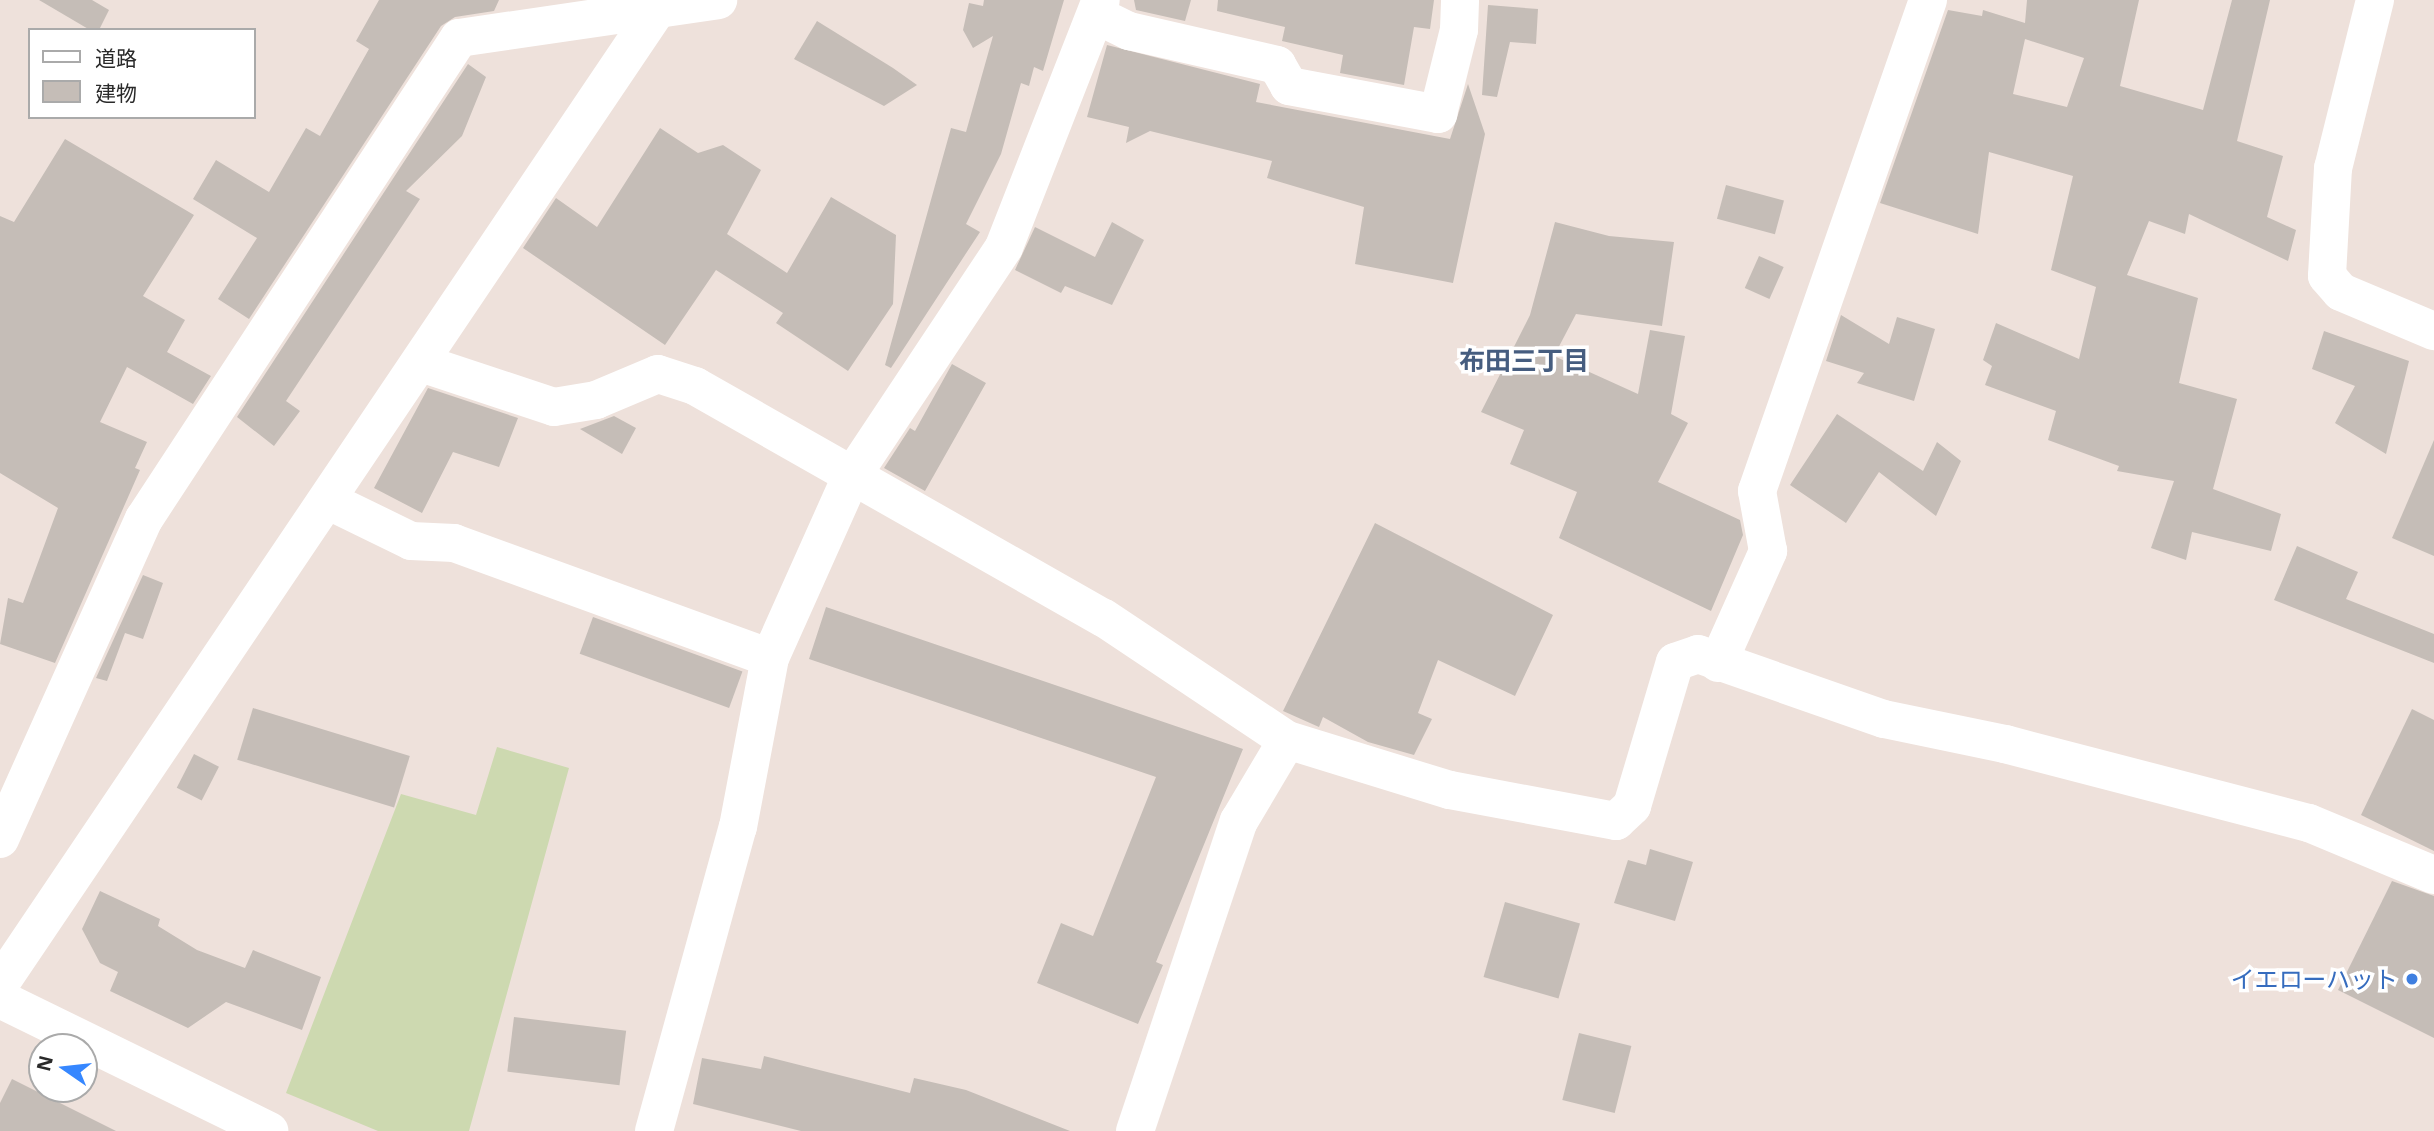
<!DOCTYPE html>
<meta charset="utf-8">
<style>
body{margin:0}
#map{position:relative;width:2434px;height:1131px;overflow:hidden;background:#eee1db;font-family:"Open Sans","Noto Sans JP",sans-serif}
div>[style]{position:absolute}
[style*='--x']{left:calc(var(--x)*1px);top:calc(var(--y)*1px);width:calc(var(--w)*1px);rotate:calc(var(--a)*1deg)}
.cemetery>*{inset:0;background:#cdd9b0}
.building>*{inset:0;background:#c5bdb7;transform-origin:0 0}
.minor>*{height:38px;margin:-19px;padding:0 19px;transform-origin:19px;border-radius:19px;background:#fff}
.tertiary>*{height:38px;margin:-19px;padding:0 19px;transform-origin:19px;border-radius:19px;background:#fff}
.dots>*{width:19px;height:19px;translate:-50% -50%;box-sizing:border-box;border:4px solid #fff;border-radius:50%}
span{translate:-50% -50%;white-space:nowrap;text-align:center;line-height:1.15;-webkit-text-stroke:7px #fff;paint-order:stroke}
.shop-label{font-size:24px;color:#366cbe}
.right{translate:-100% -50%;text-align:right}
.neighbourhood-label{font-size:26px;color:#465d7f;font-weight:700}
.legend{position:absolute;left:28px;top:28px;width:228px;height:91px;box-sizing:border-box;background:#fff;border:2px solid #aaa;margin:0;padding:9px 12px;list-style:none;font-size:21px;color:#2a2a2a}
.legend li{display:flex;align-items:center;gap:14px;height:35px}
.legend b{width:35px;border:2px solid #aaa}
.north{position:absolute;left:28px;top:1033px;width:70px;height:70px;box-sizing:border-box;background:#fff;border:2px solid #aaa;border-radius:50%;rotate:284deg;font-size:19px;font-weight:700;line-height:28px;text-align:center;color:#2a2a2a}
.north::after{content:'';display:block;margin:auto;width:24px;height:32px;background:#3687ff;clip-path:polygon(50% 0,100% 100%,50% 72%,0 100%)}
</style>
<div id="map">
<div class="cemetery">
<div style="clip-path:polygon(497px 747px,569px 768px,469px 1131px,378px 1131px,286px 1093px,401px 794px,476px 815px)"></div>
</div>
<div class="building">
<div style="clip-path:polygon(39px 0,92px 0,109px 10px,99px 30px,90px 30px)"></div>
<div style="clip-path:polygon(379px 0,499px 0,494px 11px,455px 17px,441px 26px,249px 319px,218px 299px,257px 238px,193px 199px,216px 160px,269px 192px,306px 128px,320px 136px,369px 49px,356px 41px)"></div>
<div style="clip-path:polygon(984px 0,1064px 0,1043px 71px,1034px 67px,1029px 86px,1021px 83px,1001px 154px,966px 224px,980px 232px,891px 368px,885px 365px,951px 128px,966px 132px,993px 36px,973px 48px,963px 30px,969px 3px,983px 6px)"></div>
<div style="clip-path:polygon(1134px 0,1191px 0,1185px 21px,1136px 10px)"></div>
<div style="clip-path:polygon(1218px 0,1434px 0,1430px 29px,1414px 27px,1404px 85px,1340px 73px,1343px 55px,1282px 41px,1285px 27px,1217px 11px)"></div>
<div style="clip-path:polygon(evenodd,2027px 0,2139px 0,2120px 86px,2203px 110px,2232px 0,2270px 0,2237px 141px,2283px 156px,2267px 217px,2296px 230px,2288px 261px,2189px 214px,2185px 234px,2149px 221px,2127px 275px,2198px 298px,2179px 383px,2237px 399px,2213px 489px,2281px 514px,2271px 551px,2192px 532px,2186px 560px,2151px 548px,2174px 481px,2117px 471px,2119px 466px,2048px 440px,2056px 411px,1985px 385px,1992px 366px,1983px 360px,1996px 323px,2079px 359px,2096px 287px,2051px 270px,2073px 176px,1989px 152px,1978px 234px,1880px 203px,1948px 10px,1982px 16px,1983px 10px,2025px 23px,2027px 0,2025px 39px,2084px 58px,2067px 107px,2013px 94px,2025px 39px)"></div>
<div style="clip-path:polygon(1488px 5px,1538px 9px,1536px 44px,1510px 42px,1497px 97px,1482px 95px)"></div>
<div style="clip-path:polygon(817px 21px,893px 68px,917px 85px,884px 106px,794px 59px)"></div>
<div style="clip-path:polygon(1107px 45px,1260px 84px,1256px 102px,1450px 139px,1468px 84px,1485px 134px,1453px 283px,1355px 264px,1364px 207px,1267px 178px,1272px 161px,1150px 131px,1126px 143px,1129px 127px,1087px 117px)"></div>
<div style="clip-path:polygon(468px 64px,486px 77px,462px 136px,406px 191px,420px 199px,286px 401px,300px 411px,274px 446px,237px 417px)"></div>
<div style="clip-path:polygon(660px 128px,698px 153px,723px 145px,761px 170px,727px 234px,787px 273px,831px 197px,896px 235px,893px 304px,848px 371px,776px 323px,783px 313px,716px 270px,665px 345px,523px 248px,556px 198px,597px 227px)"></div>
<div style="clip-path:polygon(65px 139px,194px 215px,143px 296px,185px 320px,167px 352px,211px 376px,193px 404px,127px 367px,100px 422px,147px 442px,135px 468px,140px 470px,55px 663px,0 644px,8px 598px,23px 603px,58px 508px,0 473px,0 216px,14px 222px)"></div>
<div style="left:1726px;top:185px;width:60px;height:35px;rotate:15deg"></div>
<div style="clip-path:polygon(1112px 222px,1144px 240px,1112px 305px,1065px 286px,1061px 293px,1015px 270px,1035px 227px,1095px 257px)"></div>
<div style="clip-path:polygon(1555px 222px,1609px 236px,1674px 242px,1662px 326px,1576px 314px,1554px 356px,1638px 394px,1650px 330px,1685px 336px,1671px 414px,1688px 423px,1658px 482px,1740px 520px,1743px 535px,1711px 611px,1559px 538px,1577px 492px,1510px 464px,1524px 430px,1481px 412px,1530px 315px)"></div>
<div style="left:1759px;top:256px;width:27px;height:35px;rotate:24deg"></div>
<div style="clip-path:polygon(1841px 315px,1889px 344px,1897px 317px,1935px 329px,1914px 401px,1857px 383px,1864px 373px,1826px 361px)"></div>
<div style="clip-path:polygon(2324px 331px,2409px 361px,2386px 454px,2335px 423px,2355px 386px,2312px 369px)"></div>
<div style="clip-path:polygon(952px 364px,986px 383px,925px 491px,884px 468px,910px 428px,915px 431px)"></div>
<div style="clip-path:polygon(428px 388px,518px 418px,499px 467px,453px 452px,422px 513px,374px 488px)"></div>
<div style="clip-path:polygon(1837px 414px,1923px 471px,1937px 442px,1961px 461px,1936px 516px,1879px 472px,1846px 523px,1790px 485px)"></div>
<div style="clip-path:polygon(614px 416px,636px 428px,622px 454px,580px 429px)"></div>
<div style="clip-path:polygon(2434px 440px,2434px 556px,2392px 538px)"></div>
<div style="clip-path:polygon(1375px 523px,1553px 615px,1515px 696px,1438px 660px,1418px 713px,1432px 719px,1414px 755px,1368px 742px,1323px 717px,1319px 727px,1283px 711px)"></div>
<div style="clip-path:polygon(2297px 546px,2358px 572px,2346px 599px,2434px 634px,2434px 663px,2274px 600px)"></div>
<div style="clip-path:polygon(143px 575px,163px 583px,143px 639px,125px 633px,107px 681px,96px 678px)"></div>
<div style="clip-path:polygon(826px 607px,1243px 749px,1156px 962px,1163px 965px,1138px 1024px,1037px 983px,1061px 923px,1093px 936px,1156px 777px,809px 659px)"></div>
<div style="left:593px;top:617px;width:159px;height:39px;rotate:20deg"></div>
<div style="left:253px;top:708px;width:164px;height:54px;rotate:17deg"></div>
<div style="clip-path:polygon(2412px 709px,2434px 720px,2434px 851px,2361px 815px)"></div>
<div style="left:194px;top:754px;width:28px;height:38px;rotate:27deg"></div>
<div style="clip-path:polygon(1650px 849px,1693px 862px,1675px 921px,1614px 903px,1628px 860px,1646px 865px)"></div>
<div style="clip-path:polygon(2392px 881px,2434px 896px,2434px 1038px,2338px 990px)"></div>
<div style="clip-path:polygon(100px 891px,160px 919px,158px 926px,197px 950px,245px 968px,253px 950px,321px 977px,302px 1030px,226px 1002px,188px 1028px,110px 991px,118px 972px,100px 963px,82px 929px)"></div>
<div style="left:1505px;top:902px;width:78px;height:78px;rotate:16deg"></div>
<div style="left:514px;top:1017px;width:113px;height:55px;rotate:7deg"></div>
<div style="left:1579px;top:1033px;width:54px;height:69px;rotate:14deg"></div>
<div style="clip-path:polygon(764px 1056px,910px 1093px,914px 1078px,966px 1090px,1070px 1131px,801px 1131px,693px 1104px,702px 1058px,761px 1069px)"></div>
<div style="clip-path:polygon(12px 1079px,116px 1131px,0 1131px,0 1103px)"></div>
</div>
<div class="minor">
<div style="--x:2375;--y:0;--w:173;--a:104"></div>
<div style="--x:2333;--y:168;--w:108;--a:93.2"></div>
<div style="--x:2327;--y:276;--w:21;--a:49"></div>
<div style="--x:2341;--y:292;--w:101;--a:22.8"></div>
<div style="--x:1096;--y:15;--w:37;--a:26"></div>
<div style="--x:1129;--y:31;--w:152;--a:12.9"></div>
<div style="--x:1277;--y:65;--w:24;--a:60"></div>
<div style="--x:1289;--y:86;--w:152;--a:10.6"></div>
<div style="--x:1438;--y:114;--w:87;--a:-76"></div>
<div style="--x:1459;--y:30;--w:30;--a:-88"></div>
<div style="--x:421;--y:363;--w:140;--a:18.3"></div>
<div style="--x:554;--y:407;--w:43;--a:-9.5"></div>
<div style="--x:596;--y:400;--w:67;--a:-22.8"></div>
<div style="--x:658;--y:374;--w:39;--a:18"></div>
<div style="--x:695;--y:386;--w:470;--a:29.6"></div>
<div style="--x:1104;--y:618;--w:220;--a:33.7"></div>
<div style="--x:1287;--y:740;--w:170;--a:17.1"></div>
<div style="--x:1450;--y:790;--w:169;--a:10.6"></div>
<div style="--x:1616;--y:821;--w:22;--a:-43"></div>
<div style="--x:1632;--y:806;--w:150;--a:-73.4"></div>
<div style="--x:1675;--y:662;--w:24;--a:-19"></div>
<div style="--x:1698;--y:654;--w:197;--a:19.3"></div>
<div style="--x:1884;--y:719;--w:124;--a:11.7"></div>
<div style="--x:2005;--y:744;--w:314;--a:14.6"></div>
<div style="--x:2309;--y:823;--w:135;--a:22.6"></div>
<div style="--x:331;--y:502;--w:89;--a:26"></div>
<div style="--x:411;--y:541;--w:43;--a:2.7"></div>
<div style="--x:454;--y:543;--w:336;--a:20"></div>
<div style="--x:1718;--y:663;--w:123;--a:-65.9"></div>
<div style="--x:1768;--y:551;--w:61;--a:-100.4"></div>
<div style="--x:1757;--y:491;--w:520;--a:-70.8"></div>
<div style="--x:0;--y:839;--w:351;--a:-65.8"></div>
<div style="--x:144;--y:519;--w:575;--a:-56.78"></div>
<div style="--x:459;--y:38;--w:262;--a:-8.3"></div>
<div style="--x:0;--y:984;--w:1173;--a:-56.01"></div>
<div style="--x:654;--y:1131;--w:315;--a:-74.6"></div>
<div style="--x:738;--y:827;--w:172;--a:-79.3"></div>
<div style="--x:770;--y:658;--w:196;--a:-65.9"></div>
<div style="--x:850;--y:479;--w:278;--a:-56.4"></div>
<div style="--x:1004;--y:247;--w:265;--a:-68.6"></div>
<div style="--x:1135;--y:1131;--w:327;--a:-71.5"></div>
<div style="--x:1239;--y:821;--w:94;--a:-59.3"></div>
</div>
<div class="tertiary">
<div style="--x:0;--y:999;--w:300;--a:26.1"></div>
</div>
<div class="dots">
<div style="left:2412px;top:979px;background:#3f7fe0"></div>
</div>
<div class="shop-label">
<span class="right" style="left:2398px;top:979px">イエローハット</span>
</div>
<div class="neighbourhood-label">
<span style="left:1524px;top:361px">布田三丁目</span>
</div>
<ul class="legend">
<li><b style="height:9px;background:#fff"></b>道路</li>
<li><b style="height:19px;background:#c5bdb7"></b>建物</li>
</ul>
<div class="north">N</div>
</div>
